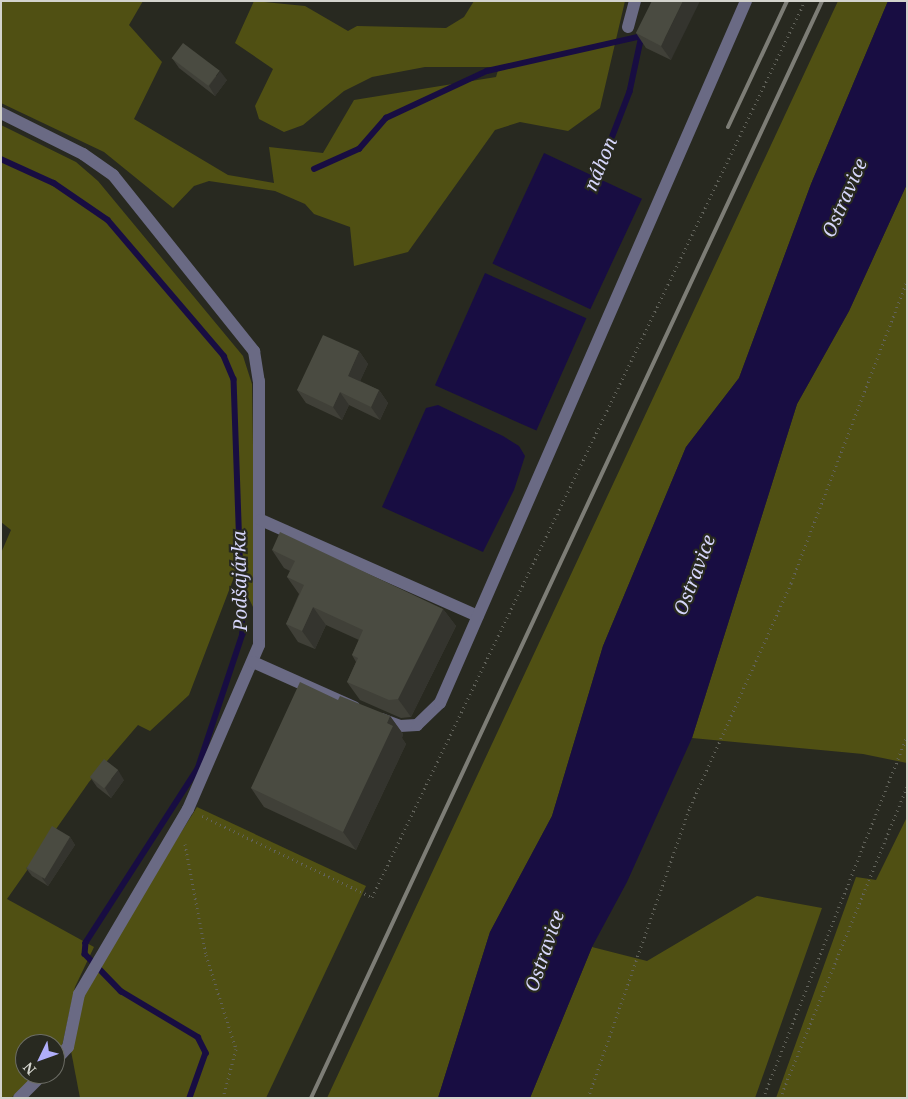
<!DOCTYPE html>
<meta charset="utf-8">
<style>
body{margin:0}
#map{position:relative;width:908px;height:1099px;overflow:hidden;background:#282920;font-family:"Noto Serif",serif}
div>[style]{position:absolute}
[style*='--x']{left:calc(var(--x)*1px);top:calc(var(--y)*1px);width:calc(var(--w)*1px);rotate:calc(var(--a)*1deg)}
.green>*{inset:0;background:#505013}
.water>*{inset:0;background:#180d42;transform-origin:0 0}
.stream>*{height:5.5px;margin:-2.75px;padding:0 2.75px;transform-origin:2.75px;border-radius:2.75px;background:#180d42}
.path>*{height:3px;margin-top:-1.5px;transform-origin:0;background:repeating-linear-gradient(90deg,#61625a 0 1px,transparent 0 5px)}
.minor>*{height:12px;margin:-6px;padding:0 6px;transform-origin:6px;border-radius:6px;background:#6a6a84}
.rail>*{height:4px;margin:-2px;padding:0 2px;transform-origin:2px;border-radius:2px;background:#7d7d76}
.wall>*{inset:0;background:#404038}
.shaded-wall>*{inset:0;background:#34342e}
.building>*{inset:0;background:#4a4b41;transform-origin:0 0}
span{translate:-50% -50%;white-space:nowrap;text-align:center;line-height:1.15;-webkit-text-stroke:4.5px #282920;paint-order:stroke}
.water-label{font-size:19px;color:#d6d6fa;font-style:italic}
.frame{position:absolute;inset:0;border:2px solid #d3d3cd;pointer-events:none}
.north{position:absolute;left:15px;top:1034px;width:50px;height:50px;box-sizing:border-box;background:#282920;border:1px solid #6c6d65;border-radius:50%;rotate:228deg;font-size:14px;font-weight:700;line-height:20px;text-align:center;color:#d3d3cd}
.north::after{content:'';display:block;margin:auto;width:18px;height:22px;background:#b0aefa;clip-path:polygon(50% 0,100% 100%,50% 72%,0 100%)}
</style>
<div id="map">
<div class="green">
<div style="clip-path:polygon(1px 1px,143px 1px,129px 25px,162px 62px,134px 119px,228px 175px,274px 183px,269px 147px,323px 153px,354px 100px,496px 77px,499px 67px,425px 67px,372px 77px,344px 91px,303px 125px,284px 132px,259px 119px,255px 106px,273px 69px,235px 43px,254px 1px,305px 6px,348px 31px,357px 26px,446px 28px,464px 17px,474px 1px,625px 1px,600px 108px,568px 131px,520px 122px,495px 130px,408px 252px,354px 266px,350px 227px,314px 214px,305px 204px,275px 191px,209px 181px,194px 186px,173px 208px,104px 152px,1px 103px)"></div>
<div style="clip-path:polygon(838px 1px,888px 1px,811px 184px,739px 378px,686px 447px,603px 646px,552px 816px,490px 932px,438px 1098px,327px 1098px)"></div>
<div style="clip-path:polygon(1px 125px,76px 162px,98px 181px,243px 356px,252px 384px,255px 569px,253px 607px,236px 572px,189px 695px,150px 731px,138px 725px,89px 782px,7px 899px,94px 947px,75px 987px,62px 1046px,55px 1054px,55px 1044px,25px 1044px,25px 1074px,37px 1074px,11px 1098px,1px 1098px,1px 553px,11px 530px,1px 522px)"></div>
<div style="clip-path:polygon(907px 184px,907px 763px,863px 754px,692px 738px,797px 404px,849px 311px)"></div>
<div style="clip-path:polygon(197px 807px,366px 886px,266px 1098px,80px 1098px,71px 1051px,84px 996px,104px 955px)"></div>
<div style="clip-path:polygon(907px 817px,907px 1098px,776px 1098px,856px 877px,876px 880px)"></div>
<div style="clip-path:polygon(757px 896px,822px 908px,755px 1098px,530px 1098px,592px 947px,647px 961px)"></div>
</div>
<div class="water">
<div style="clip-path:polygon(888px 1px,907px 1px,907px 184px,849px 311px,797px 404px,692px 738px,627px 882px,592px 947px,530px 1098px,438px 1098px,490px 932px,552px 816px,603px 646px,686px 447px,739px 378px,811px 184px)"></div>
<div style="left:544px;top:153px;width:108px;height:122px;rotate:25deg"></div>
<div style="left:485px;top:273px;width:111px;height:123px;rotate:24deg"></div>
<div style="clip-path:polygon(438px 405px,503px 436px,519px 446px,525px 456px,514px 490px,483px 552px,382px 507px,426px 408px)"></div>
</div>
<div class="stream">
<div style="--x:1;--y:159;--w:58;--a:24.4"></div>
<div style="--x:54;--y:183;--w:65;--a:34.4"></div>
<div style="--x:108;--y:220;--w:179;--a:49.5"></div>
<div style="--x:224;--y:356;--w:25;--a:67"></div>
<div style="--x:234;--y:379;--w:255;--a:88"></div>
<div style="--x:243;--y:634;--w:142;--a:108.4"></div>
<div style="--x:198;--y:769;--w:207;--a:122.8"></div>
<div style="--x:86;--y:943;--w:11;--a:95"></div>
<div style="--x:85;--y:954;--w:52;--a:45.8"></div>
<div style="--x:121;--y:991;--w:90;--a:30.9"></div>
<div style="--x:198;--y:1037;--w:18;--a:63"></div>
<div style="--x:206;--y:1053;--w:48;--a:109.6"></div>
<div style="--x:314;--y:169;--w:49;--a:-24"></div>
<div style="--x:359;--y:149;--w:41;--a:-48.9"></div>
<div style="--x:386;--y:118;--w:111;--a:-25"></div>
<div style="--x:487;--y:71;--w:159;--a:-12.7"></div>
<div style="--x:642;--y:36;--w:57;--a:102.1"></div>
<div style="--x:630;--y:92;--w:100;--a:111.2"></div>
</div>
<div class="path">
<div style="--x:202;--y:816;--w:188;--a:25.5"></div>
<div style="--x:372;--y:897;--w:995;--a:-64.21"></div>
<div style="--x:185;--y:844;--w:113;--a:79.3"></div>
<div style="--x:206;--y:955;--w:99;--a:72.3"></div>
<div style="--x:236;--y:1049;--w:51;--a:104.9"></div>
<div style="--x:588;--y:1098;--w:308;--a:-70.7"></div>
<div style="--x:690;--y:807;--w:246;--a:-65.7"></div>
<div style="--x:791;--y:583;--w:324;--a:-69"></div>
<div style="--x:763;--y:1098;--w:390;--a:-68.3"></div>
<div style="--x:780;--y:1098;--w:336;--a:-67.8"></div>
</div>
<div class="minor">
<div style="--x:628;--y:27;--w:27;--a:-75"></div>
<div style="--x:1;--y:113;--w:92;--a:26.6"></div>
<div style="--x:83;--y:154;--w:37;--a:35"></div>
<div style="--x:113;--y:175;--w:226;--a:51.3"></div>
<div style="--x:254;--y:351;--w:30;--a:81"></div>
<div style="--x:259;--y:381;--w:264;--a:90"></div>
<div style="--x:259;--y:645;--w:179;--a:113.4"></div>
<div style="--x:188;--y:809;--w:215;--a:120.5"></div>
<div style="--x:79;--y:994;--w:54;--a:101.7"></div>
<div style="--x:68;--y:1047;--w:19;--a:133"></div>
<div style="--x:261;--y:520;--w:237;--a:23.9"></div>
<div style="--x:253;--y:662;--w:111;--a:24"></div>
<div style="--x:381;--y:719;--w:20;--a:20"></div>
<div style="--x:400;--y:726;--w:17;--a:-3"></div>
<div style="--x:417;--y:725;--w:32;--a:-44"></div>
<div style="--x:440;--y:703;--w:766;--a:-66.45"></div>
<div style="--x:19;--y:1098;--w:34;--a:-45"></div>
</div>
<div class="rail">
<div style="--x:728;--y:127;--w:139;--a:-64.9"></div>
<div style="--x:311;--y:1098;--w:1210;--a:-65.02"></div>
</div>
<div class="wall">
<div style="clip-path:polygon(652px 1px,671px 60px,646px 48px,636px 33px)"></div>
<div style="clip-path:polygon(172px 58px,227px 80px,215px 96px,179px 68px)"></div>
<div style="clip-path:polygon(359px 351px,368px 364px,360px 381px,379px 390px,388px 403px,380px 420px,349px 405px,342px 420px,306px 403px,297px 390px)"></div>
<div style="clip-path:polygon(272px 550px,443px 609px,456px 626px,411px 717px,401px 718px,360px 700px,347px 682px,356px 662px,352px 655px,359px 640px,326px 625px,315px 649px,298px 642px,286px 624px,299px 594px,287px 577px,290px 571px,284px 568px)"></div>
<div style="clip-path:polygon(338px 700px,390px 716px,403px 734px,402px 738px,406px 744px,356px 850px,264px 807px,251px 788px)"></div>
<div style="clip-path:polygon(90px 777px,124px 780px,111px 798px,97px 787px)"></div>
<div style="clip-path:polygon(70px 837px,75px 845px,48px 886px,32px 876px,26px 868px)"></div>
</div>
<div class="shaded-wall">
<div style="clip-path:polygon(683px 1px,700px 1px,671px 60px,661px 46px)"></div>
<div style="clip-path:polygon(220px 71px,227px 80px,215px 96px,209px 86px)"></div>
<div style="clip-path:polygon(359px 351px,368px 364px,357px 388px,348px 376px)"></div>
<div style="clip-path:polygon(379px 390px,388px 403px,380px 420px,371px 407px)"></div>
<div style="clip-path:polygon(340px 392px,349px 405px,342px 420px,333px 407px)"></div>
<div style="clip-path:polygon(313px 607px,326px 625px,315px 649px,302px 631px)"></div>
<div style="clip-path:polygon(443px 609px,456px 626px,411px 717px,398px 699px)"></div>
<div style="clip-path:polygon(390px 716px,403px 734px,402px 738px,406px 744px,356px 850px,343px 832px)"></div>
<div style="clip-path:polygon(118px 770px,124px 780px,111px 798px,105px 788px)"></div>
<div style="clip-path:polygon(70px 837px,75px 845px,48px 886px,42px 878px)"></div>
</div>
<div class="building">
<div style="clip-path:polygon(652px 1px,683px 1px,661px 46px,636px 33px)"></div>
<div style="left:183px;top:43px;width:46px;height:19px;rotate:37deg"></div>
<div style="clip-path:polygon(323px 335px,359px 351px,348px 376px,379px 390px,371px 407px,340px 392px,333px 407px,297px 390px)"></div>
<div style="clip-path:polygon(280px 532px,443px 609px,398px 699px,389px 700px,347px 682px,358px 658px,352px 655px,363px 630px,313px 607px,302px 631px,286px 624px,304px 585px,287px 577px,295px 561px,272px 550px)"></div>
<div style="clip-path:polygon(300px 682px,338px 700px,340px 696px,390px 716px,387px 723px,393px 726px,343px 832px,251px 788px)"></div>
<div style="left:104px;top:759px;width:18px;height:23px;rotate:38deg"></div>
<div style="left:52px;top:826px;width:21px;height:49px;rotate:31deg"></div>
</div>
<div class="water-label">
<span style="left:601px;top:164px;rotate:-67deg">náhon</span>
<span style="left:845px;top:198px;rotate:-66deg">Ostravice</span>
<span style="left:695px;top:575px;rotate:-69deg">Ostravice</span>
<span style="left:240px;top:581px;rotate:-91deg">Podšajárka</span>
<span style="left:545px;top:951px;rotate:-71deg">Ostravice</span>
</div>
<div class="frame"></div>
<div class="north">N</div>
</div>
